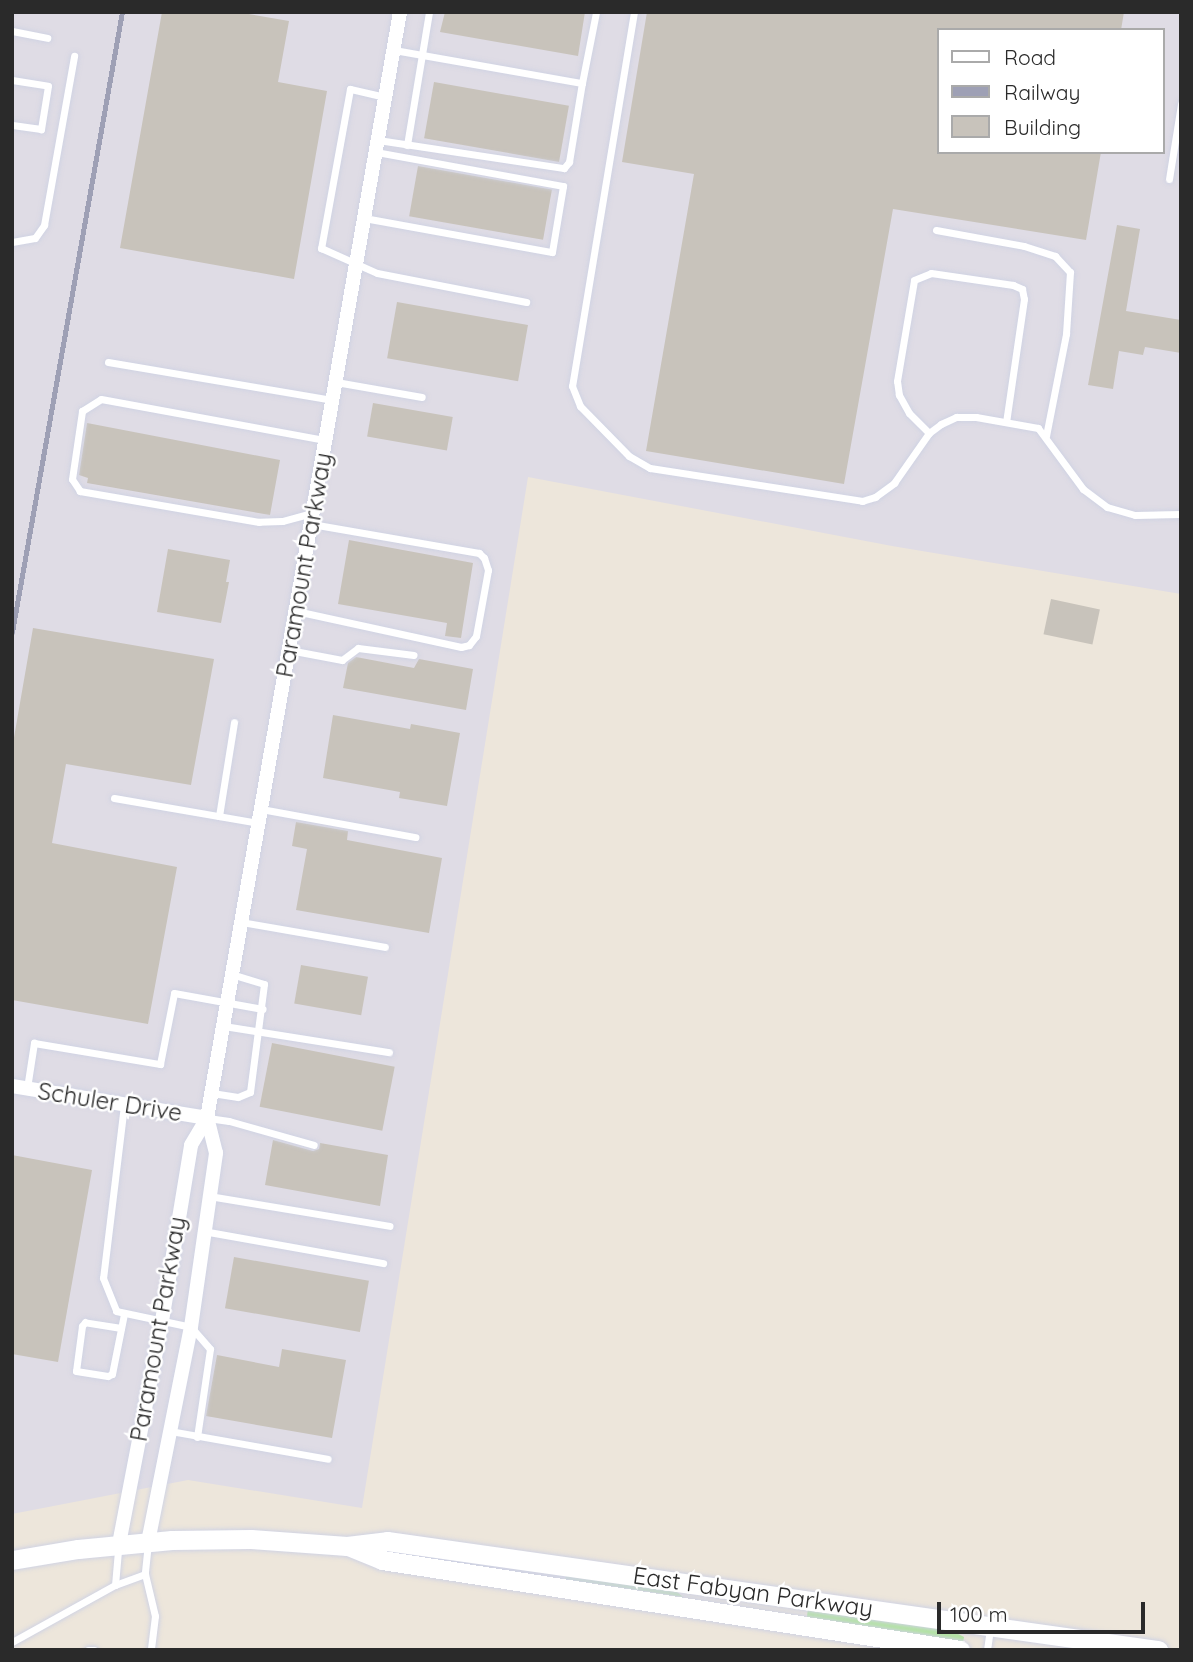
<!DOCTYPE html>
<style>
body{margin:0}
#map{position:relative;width:1193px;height:1662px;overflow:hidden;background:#ede6db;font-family:Quicksand,sans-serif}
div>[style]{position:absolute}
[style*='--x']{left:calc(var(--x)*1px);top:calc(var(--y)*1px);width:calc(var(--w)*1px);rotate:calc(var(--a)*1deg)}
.industrial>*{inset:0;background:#dfdce5}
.green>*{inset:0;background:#ace695}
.building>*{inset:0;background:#c8c3bb;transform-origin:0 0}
.roads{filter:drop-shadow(0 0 2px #d0d3e3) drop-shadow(0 0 2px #d0d3e3)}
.service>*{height:7px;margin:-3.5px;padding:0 3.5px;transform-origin:3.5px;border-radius:3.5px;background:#fff}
.minor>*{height:14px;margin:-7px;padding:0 7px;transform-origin:7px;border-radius:7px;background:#fff}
.secondary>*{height:19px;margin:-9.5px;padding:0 9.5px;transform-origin:9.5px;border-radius:9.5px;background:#fff}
.rail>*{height:4.5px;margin:-2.25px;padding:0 2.25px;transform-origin:2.25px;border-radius:2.25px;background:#9ea0b5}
span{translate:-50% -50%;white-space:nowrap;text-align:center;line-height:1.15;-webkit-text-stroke:5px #fff;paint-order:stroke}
.street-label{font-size:24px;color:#2a2a2a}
.frame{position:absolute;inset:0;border:14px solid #2a2a2a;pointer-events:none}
.legend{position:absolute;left:937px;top:28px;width:228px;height:126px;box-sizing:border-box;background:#fff;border:2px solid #aaa;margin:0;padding:9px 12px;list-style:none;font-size:21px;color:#2a2a2a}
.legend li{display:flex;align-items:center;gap:14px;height:35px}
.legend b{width:35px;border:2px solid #aaa}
.scale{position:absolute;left:937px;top:1602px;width:208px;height:32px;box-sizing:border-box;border:4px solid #2a2a2a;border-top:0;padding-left:9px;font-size:21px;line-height:24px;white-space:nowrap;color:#2a2a2a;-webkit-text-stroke:5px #fff;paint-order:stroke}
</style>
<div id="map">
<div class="industrial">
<div style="clip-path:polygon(evenodd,12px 12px,1181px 12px,1181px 594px,892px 546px,528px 477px,362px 1508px,188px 1480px,12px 1514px,12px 12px,939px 30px,1163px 30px,1163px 152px,939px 152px,939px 30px)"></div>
</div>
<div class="green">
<div style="clip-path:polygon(566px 1575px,676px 1591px,683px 1597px,565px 1579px)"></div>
<div style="clip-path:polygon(808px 1608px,949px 1629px,964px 1637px,963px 1642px,807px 1617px)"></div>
</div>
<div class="building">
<div style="clip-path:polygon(162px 12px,237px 12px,289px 21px,278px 82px,327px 91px,294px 279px,120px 248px)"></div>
<div style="clip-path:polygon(445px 12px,585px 12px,578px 56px,440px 32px)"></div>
<div style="clip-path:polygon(647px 12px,1124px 12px,1121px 30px,939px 30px,939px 152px,1101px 152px,1086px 240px,893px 209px,844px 484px,646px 451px,694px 174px,622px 162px)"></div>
<div style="left:434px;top:82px;width:137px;height:57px;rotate:10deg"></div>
<div style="left:418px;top:166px;width:136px;height:51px;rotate:10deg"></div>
<div style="clip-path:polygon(1117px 225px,1140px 229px,1126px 311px,1181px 320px,1181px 353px,1145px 347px,1143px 355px,1119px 351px,1113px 389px,1088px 385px)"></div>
<div style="left:397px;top:302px;width:133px;height:57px;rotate:10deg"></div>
<div style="left:373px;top:403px;width:81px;height:34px;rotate:10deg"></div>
<div style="clip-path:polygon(87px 423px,280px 460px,270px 515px,87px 483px,88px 478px,79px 475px)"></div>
<div style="clip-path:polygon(349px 540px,473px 563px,461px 638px,445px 636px,447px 623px,338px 604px)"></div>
<div style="clip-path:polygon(168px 549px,230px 560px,226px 582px,229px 582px,221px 623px,157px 612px)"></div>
<div style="left:1051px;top:599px;width:50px;height:36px;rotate:12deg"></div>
<div style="clip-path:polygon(33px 628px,214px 659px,191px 785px,66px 764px,52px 843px,177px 867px,148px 1024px,12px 1000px,12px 749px)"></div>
<div style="clip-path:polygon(356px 657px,414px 668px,419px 659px,473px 669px,466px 710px,343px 688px,348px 663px)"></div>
<div style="clip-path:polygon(333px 715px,410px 729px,411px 724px,460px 733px,447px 806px,399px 798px,400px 792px,323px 778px)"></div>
<div style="clip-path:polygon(296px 822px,348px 831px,347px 840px,442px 858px,429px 933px,296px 910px,307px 849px,292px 846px)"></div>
<div style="left:301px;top:965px;width:68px;height:39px;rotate:10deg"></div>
<div style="left:272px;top:1043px;width:125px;height:65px;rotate:11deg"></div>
<div style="clip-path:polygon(273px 1140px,313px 1151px,319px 1149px,320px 1143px,388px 1155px,380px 1206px,265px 1185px)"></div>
<div style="clip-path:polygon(12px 1155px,92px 1170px,58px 1362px,12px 1354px)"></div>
<div style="left:234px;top:1257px;width:137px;height:52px;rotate:10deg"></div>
<div style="clip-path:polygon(282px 1349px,346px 1360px,332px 1438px,206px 1416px,217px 1355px,279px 1367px)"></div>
</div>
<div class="roads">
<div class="service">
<div style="--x:634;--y:12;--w:379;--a:99.4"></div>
<div style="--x:572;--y:386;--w:22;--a:68"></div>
<div style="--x:580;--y:406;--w:70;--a:45.6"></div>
<div style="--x:629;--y:456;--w:24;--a:30"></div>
<div style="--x:650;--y:468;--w:215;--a:8.8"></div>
<div style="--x:862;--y:501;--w:14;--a:-17"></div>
<div style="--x:875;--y:497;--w:24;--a:-36"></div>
<div style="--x:894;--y:483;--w:61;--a:-55"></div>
<div style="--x:929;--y:433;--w:15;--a:-37"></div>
<div style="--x:941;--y:424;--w:17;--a:-25"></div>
<div style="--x:956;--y:417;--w:20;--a:0"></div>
<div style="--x:976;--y:417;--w:63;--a:10.1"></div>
<div style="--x:1038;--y:428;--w:76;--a:53.6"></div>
<div style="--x:1083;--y:489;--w:30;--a:37"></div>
<div style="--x:1107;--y:507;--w:29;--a:16"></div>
<div style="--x:1135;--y:515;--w:46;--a:-1.2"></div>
<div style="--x:12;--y:31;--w:36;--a:11"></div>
<div style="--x:394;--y:50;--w:191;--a:10"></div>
<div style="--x:582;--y:83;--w:72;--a:-78.8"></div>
<div style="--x:12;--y:80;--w:36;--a:9"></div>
<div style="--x:48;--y:86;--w:44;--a:99.2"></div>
<div style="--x:41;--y:129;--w:29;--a:-172"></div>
<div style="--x:385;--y:97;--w:36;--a:-167"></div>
<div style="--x:350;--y:89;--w:162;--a:100.3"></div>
<div style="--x:321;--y:248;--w:61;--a:24.1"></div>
<div style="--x:377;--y:273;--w:152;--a:11"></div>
<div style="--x:378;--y:140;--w:188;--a:8.6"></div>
<div style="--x:564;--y:168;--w:8;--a:-50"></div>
<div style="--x:569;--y:162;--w:80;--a:-80.7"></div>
<div style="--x:407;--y:145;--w:135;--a:-80.6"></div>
<div style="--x:1169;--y:179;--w:76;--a:-80.9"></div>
<div style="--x:364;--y:218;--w:191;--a:10.3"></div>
<div style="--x:552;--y:252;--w:67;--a:-80.5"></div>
<div style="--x:563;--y:186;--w:190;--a:-169.7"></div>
<div style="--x:936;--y:230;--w:89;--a:10.3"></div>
<div style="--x:1024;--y:246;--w:33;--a:18"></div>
<div style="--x:1055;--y:256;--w:22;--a:47"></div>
<div style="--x:1070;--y:272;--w:62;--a:93.7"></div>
<div style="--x:1066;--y:334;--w:104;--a:101.1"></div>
<div style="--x:12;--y:242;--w:23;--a:-10"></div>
<div style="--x:35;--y:238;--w:16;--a:-55"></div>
<div style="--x:44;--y:225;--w:172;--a:-79.9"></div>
<div style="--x:108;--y:362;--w:227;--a:9.6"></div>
<div style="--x:336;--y:382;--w:87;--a:9.9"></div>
<div style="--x:929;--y:433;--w:28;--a:-135"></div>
<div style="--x:909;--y:413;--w:21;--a:-119"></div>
<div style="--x:899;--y:395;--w:14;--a:-98"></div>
<div style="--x:897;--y:381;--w:102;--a:-80.4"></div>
<div style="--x:914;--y:280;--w:18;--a:-22"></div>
<div style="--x:931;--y:273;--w:83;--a:8.3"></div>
<div style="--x:1013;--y:285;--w:10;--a:24"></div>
<div style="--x:1022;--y:289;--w:10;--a:79"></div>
<div style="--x:1024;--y:299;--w:124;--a:98.3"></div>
<div style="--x:312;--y:513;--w:31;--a:165"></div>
<div style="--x:282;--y:521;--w:23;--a:178"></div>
<div style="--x:259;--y:522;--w:182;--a:-170.2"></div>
<div style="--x:80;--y:491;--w:14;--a:-124"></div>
<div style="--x:72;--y:479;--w:69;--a:-81.6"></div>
<div style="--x:82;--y:411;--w:22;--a:-32"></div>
<div style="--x:101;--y:399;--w:228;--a:10.4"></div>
<div style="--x:296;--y:611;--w:169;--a:12.3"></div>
<div style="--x:461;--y:647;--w:8;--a:-14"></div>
<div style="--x:469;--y:645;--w:11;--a:-52"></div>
<div style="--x:476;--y:636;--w:67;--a:-79.7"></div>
<div style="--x:488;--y:570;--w:13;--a:-108"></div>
<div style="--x:484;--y:558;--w:7;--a:-135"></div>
<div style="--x:479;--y:553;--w:170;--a:-170.2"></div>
<div style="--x:289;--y:650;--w:54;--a:10.7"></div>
<div style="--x:342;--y:660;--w:20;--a:-37"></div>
<div style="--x:358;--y:648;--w:56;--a:7.1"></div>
<div style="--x:114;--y:798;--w:146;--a:9.8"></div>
<div style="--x:261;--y:809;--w:157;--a:10.3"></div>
<div style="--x:219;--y:816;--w:95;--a:-80.9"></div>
<div style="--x:241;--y:922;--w:146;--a:9.8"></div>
<div style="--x:224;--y:1026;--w:167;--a:9"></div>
<div style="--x:27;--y:1088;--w:46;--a:-81.2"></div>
<div style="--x:34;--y:1043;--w:128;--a:9.5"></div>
<div style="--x:160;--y:1064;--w:72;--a:-78.8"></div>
<div style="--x:174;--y:993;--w:90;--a:10.2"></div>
<div style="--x:212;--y:1093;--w:26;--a:9"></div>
<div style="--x:238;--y:1097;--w:13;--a:-23"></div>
<div style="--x:250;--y:1092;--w:109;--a:-82.6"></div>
<div style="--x:264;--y:984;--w:34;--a:-163"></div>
<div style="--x:124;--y:1105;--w:174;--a:96.9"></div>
<div style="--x:103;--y:1278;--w:35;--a:68"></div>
<div style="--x:116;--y:1311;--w:77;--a:12"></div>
<div style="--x:191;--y:1327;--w:29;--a:49"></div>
<div style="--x:210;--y:1349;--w:89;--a:98.4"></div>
<div style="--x:208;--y:1118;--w:21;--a:8"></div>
<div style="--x:229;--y:1121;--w:88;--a:15.8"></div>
<div style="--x:209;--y:1196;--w:183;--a:9.4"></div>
<div style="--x:203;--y:1231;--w:183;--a:10.1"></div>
<div style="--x:121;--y:1328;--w:36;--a:-171"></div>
<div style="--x:85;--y:1322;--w:5;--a:127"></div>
<div style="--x:82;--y:1326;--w:45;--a:97.6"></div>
<div style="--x:76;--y:1371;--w:32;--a:9"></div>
<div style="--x:108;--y:1376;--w:4;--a:-27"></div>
<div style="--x:112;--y:1374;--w:61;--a:-78.7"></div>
<div style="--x:170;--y:1431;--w:160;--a:10"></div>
<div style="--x:148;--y:1543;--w:31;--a:96"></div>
<div style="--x:145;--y:1574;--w:43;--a:76.6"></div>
<div style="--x:155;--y:1616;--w:34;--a:97"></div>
<div style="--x:115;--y:1585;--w:37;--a:-85"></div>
<div style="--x:12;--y:1642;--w:118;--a:-29"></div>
<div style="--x:115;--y:1585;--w:32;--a:-20"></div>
<div style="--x:88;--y:1650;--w:6;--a:0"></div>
<div style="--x:987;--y:1650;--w:21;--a:-82"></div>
</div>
<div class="minor">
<div style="--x:12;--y:1086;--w:198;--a:9.3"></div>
<div style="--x:148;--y:1542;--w:219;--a:-78.7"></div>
<div style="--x:191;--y:1327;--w:176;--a:-81.8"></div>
<div style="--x:216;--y:1153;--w:36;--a:-104"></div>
<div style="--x:119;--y:1544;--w:227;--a:-79.1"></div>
<div style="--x:162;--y:1321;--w:178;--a:-80.6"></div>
<div style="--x:191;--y:1145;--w:31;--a:-59"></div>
<div style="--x:207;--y:1118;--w:1123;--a:-80.1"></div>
</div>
<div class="secondary">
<div style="--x:348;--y:1546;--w:37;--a:22"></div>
<div style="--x:382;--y:1560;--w:585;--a:8.85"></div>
<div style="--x:12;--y:1560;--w:67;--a:-9.5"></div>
<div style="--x:78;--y:1549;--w:94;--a:-5.5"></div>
<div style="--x:172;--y:1540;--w:79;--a:-0.7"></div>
<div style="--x:251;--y:1539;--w:96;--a:4.2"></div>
<div style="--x:347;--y:1546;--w:40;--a:-7.1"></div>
<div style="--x:387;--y:1541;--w:779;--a:8.05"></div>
</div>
</div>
<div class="rail">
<div style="--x:12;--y:632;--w:630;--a:-79.94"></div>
</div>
<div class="street-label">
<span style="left:304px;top:565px;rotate:-80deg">Paramount Parkway</span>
<span style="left:110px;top:1102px;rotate:9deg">Schuler Drive</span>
<span style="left:158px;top:1329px;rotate:-80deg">Paramount Parkway</span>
<span style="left:753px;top:1592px;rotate:8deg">East Fabyan Parkway</span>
</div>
<div class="frame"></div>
<ul class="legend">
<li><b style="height:9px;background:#fff"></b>Road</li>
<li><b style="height:9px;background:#9ea0b5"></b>Railway</li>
<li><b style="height:19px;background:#c8c3bb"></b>Building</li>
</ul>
<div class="scale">100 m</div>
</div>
